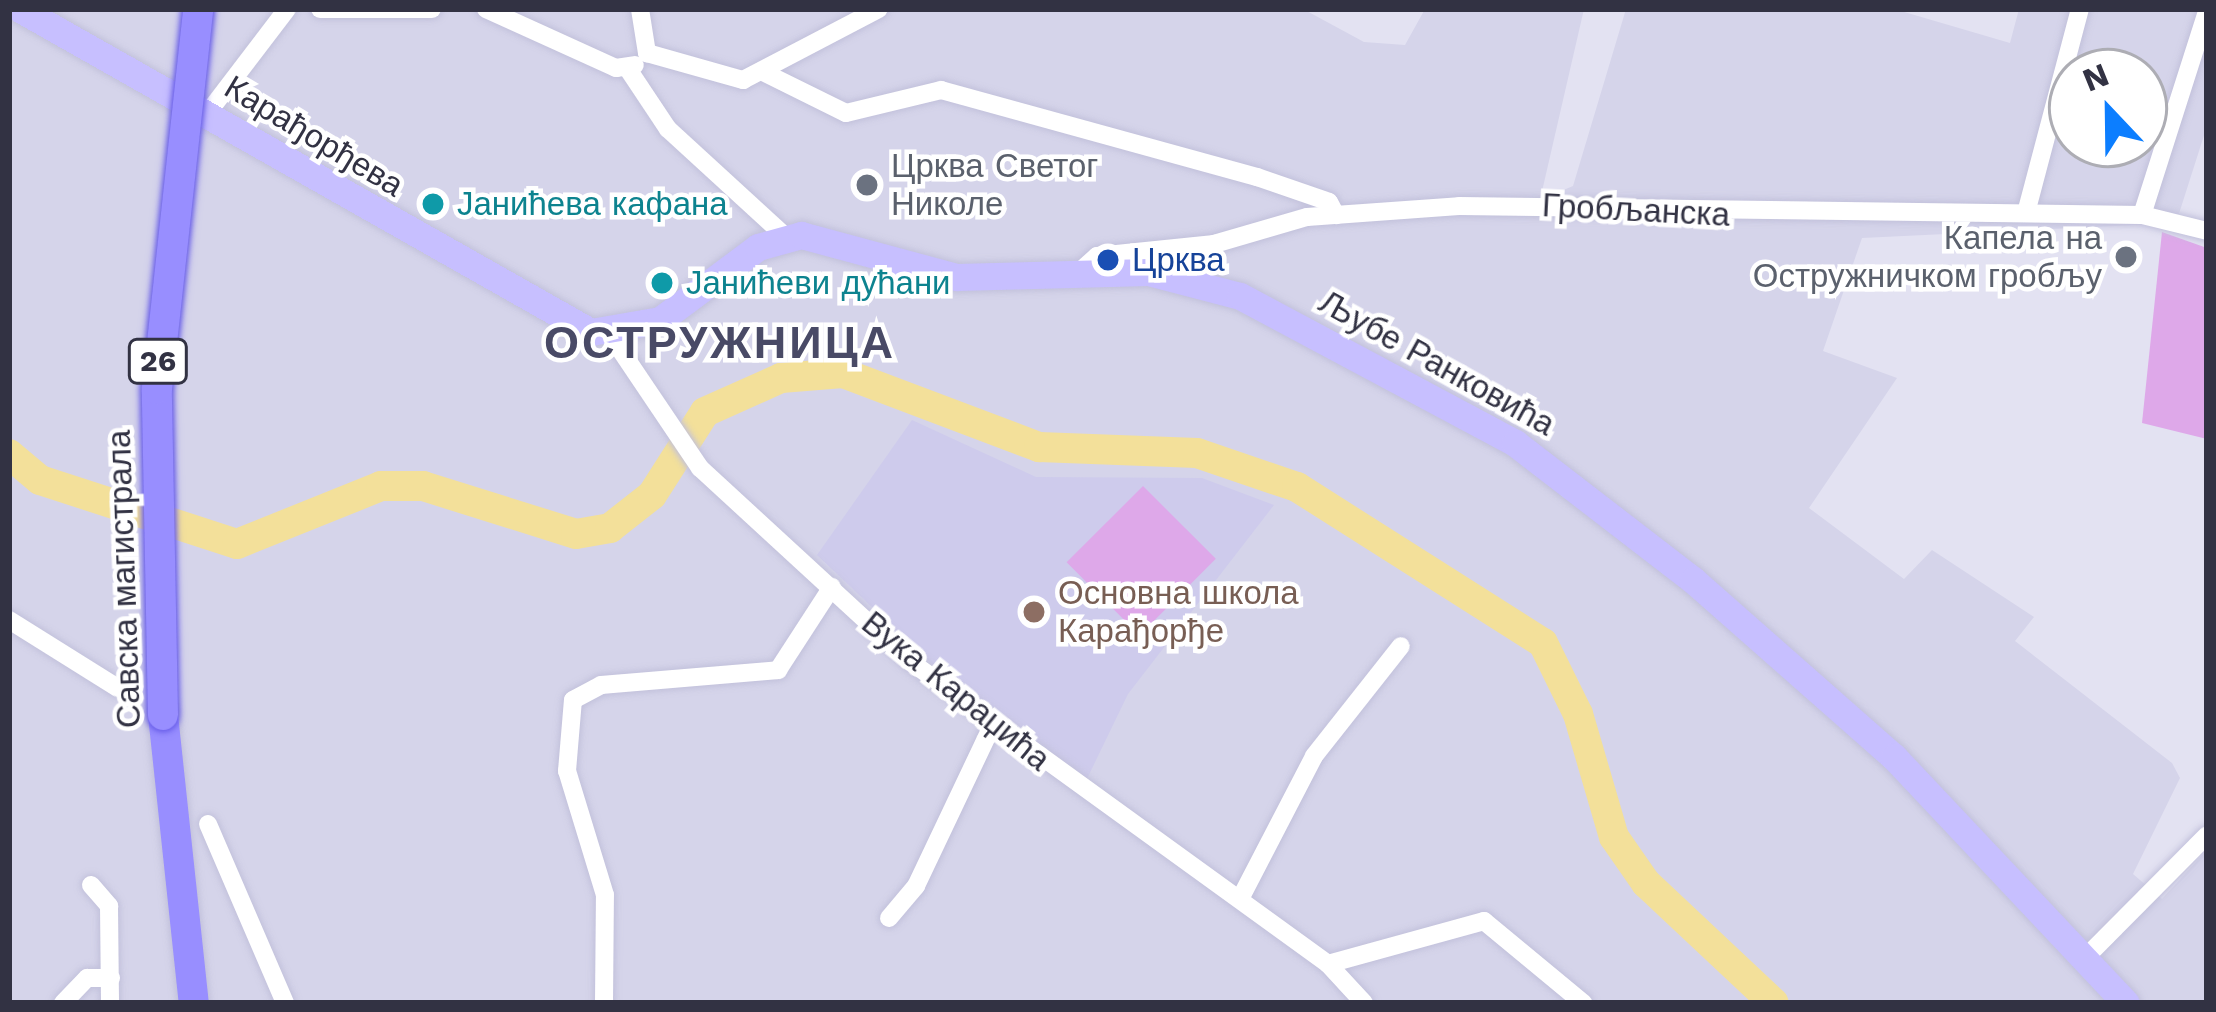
<!DOCTYPE html>
<meta charset="utf-8">
<style>
body{margin:0}
#map{position:relative;width:2216px;height:1012px;overflow:hidden;background:#e3e2f2;font-family:"Work Sans",sans-serif}
div>[style]{position:absolute}
[style*='--x']{left:calc(var(--x)*1px);top:calc(var(--y)*1px);width:calc(var(--w)*1px);rotate:calc(var(--a)*1deg)}
.residential>*{inset:0;background:#d5d4ea}
.education>*{inset:0;background:#cecbec}
.green>*{inset:0;background:#dea8e9;transform-origin:0 0}
.river>*{height:30px;margin:-15px;padding:0 15px;transform-origin:15px;border-radius:15px;background:#f3e09a}
.roads{filter:drop-shadow(0 0 3px #c2c1db) drop-shadow(0 0 3px #c2c1db)}
.street>*{height:18px;margin:-9px;padding:0 9px;transform-origin:9px;border-radius:9px;background:#fff}
.secondary>*{height:27px;margin:-13.5px;padding:0 13.5px;transform-origin:13.5px;border-radius:13.5px;background:#c7bfff}
.primary>*{height:30px;margin:-15px;padding:0 15px;transform-origin:15px;border-radius:15px;background:#988eff}
.bridges{filter:drop-shadow(0 0 3px #655ae8) drop-shadow(0 0 3px #655ae8)}
.primary-bridge>*{height:30px;margin:-15px;padding:0 15px;transform-origin:15px;border-radius:15px;background:#988eff}
.dots>*{width:33px;height:33px;translate:-50% -50%;box-sizing:border-box;border:6px solid #fff;border-radius:50%}
span{translate:-50% -50%;white-space:nowrap;text-align:center;line-height:1.15;-webkit-text-stroke:9px #fff;paint-order:stroke}
.shield-label span{padding:3px 9px;background:#fff;border:3px solid;border-radius:9px;-webkit-text-stroke-width:0}
.shield-label{font-size:30px;color:#323243;font-weight:700}
.street-label{font-size:33px;color:#323243}
.worship-label{font-size:33px;color:#5b616d}
.left{translate:0 -50%;text-align:left}
.right{translate:-100% -50%;text-align:right}
.culture-label{font-size:33px;color:#0d838f}
.transit-label{font-size:33px;color:#164399}
.education-label{font-size:33px;color:#785e54}
.district-label{font-size:45px;color:#494a66;font-weight:700;letter-spacing:3px}
.frame{position:absolute;inset:0;border:12px solid #323243;pointer-events:none}
.north{position:absolute;left:2048px;top:48px;width:120px;height:120px;box-sizing:border-box;background:#fff;border:3px solid #adadb4;border-radius:50%;rotate:338deg;font-size:33px;font-weight:700;line-height:48px;text-align:center;color:#323243}
.north::after{content:'';display:block;margin:auto;width:42px;height:54px;background:#0c7eff;clip-path:polygon(50% 0,100% 100%,50% 72%,0 100%)}
</style>
<div id="map">
<div class="residential">
<div style="clip-path:polygon(evenodd,9px 9px,1303px 9px,1364px 42px,1405px 45px,1425px 9px,1584px 9px,1540px 200px,1573px 186px,1626px 9px,1894px 9px,2010px 43px,2019px 9px,2207px 9px,2207px 126px,2176px 223px,1862px 238px,1823px 351px,1897px 378px,1809px 508px,1904px 579px,1932px 550px,2034px 617px,2015px 641px,2172px 763px,2180px 778px,2133px 874px,2162px 899px,2207px 850px,2207px 1003px,9px 1003px,9px 9px,2072px 72px,2144px 72px,2144px 144px,2072px 144px,2072px 72px)"></div>
</div>
<div class="education">
<div style="clip-path:polygon(912px 420px,1036px 477px,1202px 478px,1274px 505px,1128px 694px,1084px 785px,972px 702px,817px 555px)"></div>
</div>
<div class="green">
<div style="clip-path:polygon(2162px 232px,2207px 248px,2207px 439px,2142px 423px)"></div>
<div style="left:1143px;top:486px;width:103px;height:108px;rotate:45deg"></div>
</div>
<div class="river">
<div style="--x:9;--y:454;--w:40;--a:40"></div>
<div style="--x:40;--y:480;--w:207;--a:18"></div>
<div style="--x:237;--y:544;--w:155;--a:-21.9"></div>
<div style="--x:381;--y:486;--w:42;--a:0"></div>
<div style="--x:423;--y:486;--w:160;--a:17.4"></div>
<div style="--x:576;--y:534;--w:35;--a:-10"></div>
<div style="--x:610;--y:528;--w:53;--a:-38.2"></div>
<div style="--x:652;--y:495;--w:98;--a:-57.4"></div>
<div style="--x:705;--y:412;--w:83;--a:-24.1"></div>
<div style="--x:781;--y:378;--w:62;--a:-4.6"></div>
<div style="--x:843;--y:373;--w:210;--a:20.7"></div>
<div style="--x:1039;--y:447;--w:158;--a:2.2"></div>
<div style="--x:1197;--y:453;--w:106;--a:18.8"></div>
<div style="--x:1297;--y:487;--w:291;--a:32.4"></div>
<div style="--x:1543;--y:643;--w:79;--a:63.8"></div>
<div style="--x:1578;--y:714;--w:128;--a:73.7"></div>
<div style="--x:1614;--y:837;--w:56;--a:55.2"></div>
<div style="--x:1646;--y:883;--w:175;--a:43.2"></div>
</div>
<div class="roads">
<div class="street">
<div style="--x:320;--y:9;--w:112;--a:0"></div>
<div style="--x:486;--y:9;--w:143;--a:24.4"></div>
<div style="--x:616;--y:68;--w:19;--a:-9"></div>
<div style="--x:640;--y:9;--w:45;--a:81"></div>
<div style="--x:647;--y:53;--w:100;--a:15.7"></div>
<div style="--x:743;--y:80;--w:153;--a:-27.6"></div>
<div style="--x:628;--y:69;--w:72;--a:56.3"></div>
<div style="--x:668;--y:129;--w:160;--a:42.5"></div>
<div style="--x:765;--y:73;--w:90;--a:26.3"></div>
<div style="--x:846;--y:113;--w:98;--a:-13.6"></div>
<div style="--x:941;--y:90;--w:328;--a:15.4"></div>
<div style="--x:1257;--y:177;--w:76;--a:19.1"></div>
<div style="--x:1329;--y:202;--w:15;--a:62"></div>
<div style="--x:207;--y:114;--w:132;--a:-52.7"></div>
<div style="--x:2026;--y:213;--w:211;--a:-75.2"></div>
<div style="--x:2142;--y:215;--w:214;--a:-72.3"></div>
<div style="--x:1077;--y:274;--w:27;--a:-42"></div>
<div style="--x:1097;--y:256;--w:118;--a:-5.9"></div>
<div style="--x:1214;--y:244;--w:97;--a:-16.2"></div>
<div style="--x:1307;--y:217;--w:152;--a:-4.1"></div>
<div style="--x:1459;--y:206;--w:683;--a:0.75"></div>
<div style="--x:2142;--y:215;--w:67;--a:13.8"></div>
<div style="--x:609;--y:333;--w:163;--a:56"></div>
<div style="--x:700;--y:468;--w:287;--a:42.6"></div>
<div style="--x:911;--y:662;--w:515;--a:35.91"></div>
<div style="--x:1328;--y:964;--w:53;--a:47.3"></div>
<div style="--x:9;--y:620;--w:128;--a:32"></div>
<div style="--x:208;--y:824;--w:195;--a:66.7"></div>
<div style="--x:91;--y:885;--w:28;--a:49"></div>
<div style="--x:109;--y:906;--w:97;--a:89.4"></div>
<div style="--x:1240;--y:899;--w:161;--a:-62.6"></div>
<div style="--x:1314;--y:756;--w:140;--a:-51.7"></div>
<div style="--x:889;--y:918;--w:42;--a:-49.8"></div>
<div style="--x:916;--y:886;--w:175;--a:-64.6"></div>
<div style="--x:2082;--y:961;--w:177;--a:-45.2"></div>
<div style="--x:1328;--y:964;--w:162;--a:-15.4"></div>
<div style="--x:1484;--y:921;--w:129;--a:39.6"></div>
<div style="--x:63;--y:1003;--w:35;--a:-46"></div>
<div style="--x:87;--y:978;--w:24;--a:0"></div>
<div style="--x:604;--y:1003;--w:108;--a:-89.5"></div>
<div style="--x:605;--y:895;--w:130;--a:-107"></div>
<div style="--x:567;--y:771;--w:71;--a:-85.2"></div>
<div style="--x:573;--y:700;--w:32;--a:-28"></div>
<div style="--x:601;--y:685;--w:178;--a:-4.8"></div>
<div style="--x:778;--y:670;--w:99;--a:-57"></div>
</div>
<div class="secondary">
<div style="--x:20;--y:9;--w:656;--a:29.5"></div>
<div style="--x:591;--y:332;--w:70;--a:-9.9"></div>
<div style="--x:660;--y:320;--w:122;--a:-36.7"></div>
<div style="--x:758;--y:247;--w:45;--a:-15.6"></div>
<div style="--x:801;--y:235;--w:162;--a:15.1"></div>
<div style="--x:957;--y:277;--w:191;--a:-1.5"></div>
<div style="--x:1148;--y:272;--w:95;--a:14.6"></div>
<div style="--x:1240;--y:296;--w:312;--a:28.1"></div>
<div style="--x:1515;--y:443;--w:225;--a:37.6"></div>
<div style="--x:1693;--y:580;--w:268;--a:41.4"></div>
<div style="--x:1894;--y:757;--w:338;--a:46.7"></div>
</div>
<div class="primary">
<div style="--x:163;--y:715;--w:290;--a:83.9"></div>
</div>
</div>
<div class="bridges">
<div class="primary-bridge">
<div style="--x:163;--y:715;--w:326;--a:-91.1"></div>
<div style="--x:157;--y:389;--w:382;--a:-83.8"></div>
</div>
</div>
<div class="dots">
<div style="left:867px;top:185px;background:#6b7280"></div>
<div style="left:433px;top:204px;background:#0f9aa8"></div>
<div style="left:2126px;top:257px;background:#6b7280"></div>
<div style="left:1108px;top:260px;background:#1a4fb4"></div>
<div style="left:662px;top:283px;background:#0f9aa8"></div>
<div style="left:1034px;top:612px;background:#8d6e63"></div>
</div>
<div class="shield-label">
<span style="left:158px;top:361px">26</span>
</div>
<div class="street-label">
<span style="left:314px;top:136px;rotate:31deg">Карађорђева</span>
<span style="left:1636px;top:210px;rotate:3deg">Гробљанска</span>
<span style="left:1437px;top:363px;rotate:29deg">Љубе Ранковића</span>
<span style="left:124px;top:579px;rotate:-92deg">Савска магистрала</span>
<span style="left:956px;top:691px;rotate:39deg">Вука Караџића</span>
</div>
<div class="worship-label">
<span class="left" style="left:891px;top:185px">Црква Светог<br>Николе</span>
<span class="right" style="left:2102px;top:257px">Капела на<br>Остружничком гробљу</span>
</div>
<div class="culture-label">
<span class="left" style="left:457px;top:204px">Јанићева кафана</span>
<span class="left" style="left:686px;top:283px">Јанићеви дућани</span>
</div>
<div class="transit-label">
<span class="left" style="left:1132px;top:260px">Црква</span>
</div>
<div class="education-label">
<span class="left" style="left:1058px;top:612px">Основна школа<br>Карађорђе</span>
</div>
<div class="district-label">
<span style="left:720px;top:343px">ОСТРУЖНИЦА</span>
</div>
<div class="frame"></div>
<div class="north">N</div>
</div>
